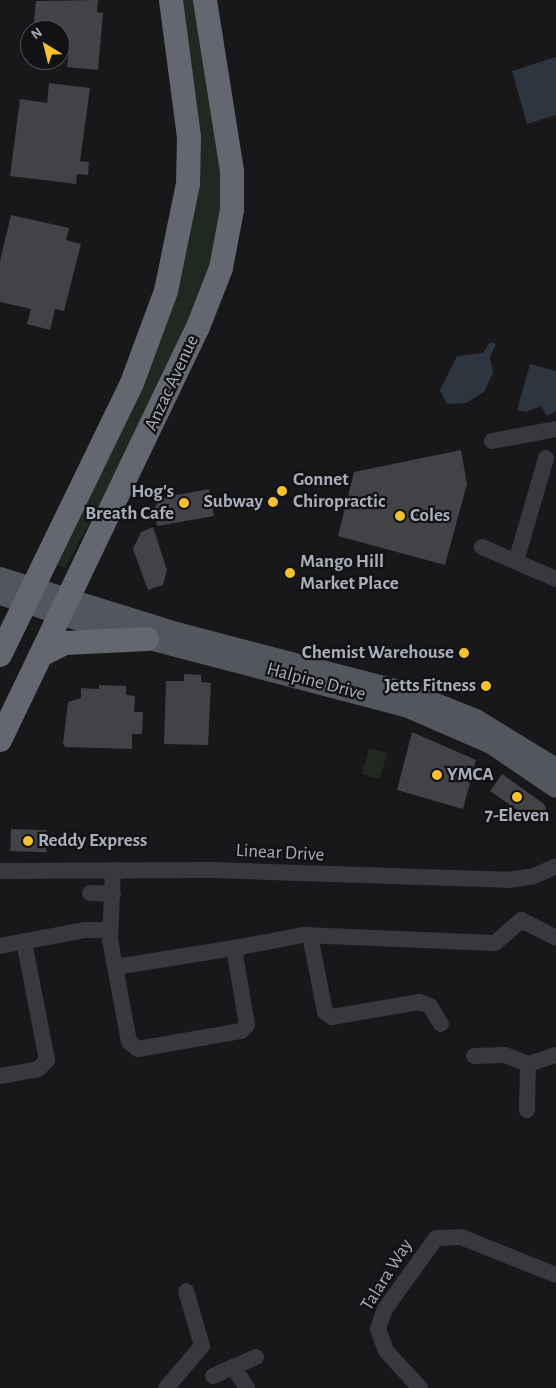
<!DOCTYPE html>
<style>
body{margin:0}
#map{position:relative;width:556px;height:1388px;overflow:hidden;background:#18171a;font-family:"Alegreya Sans",sans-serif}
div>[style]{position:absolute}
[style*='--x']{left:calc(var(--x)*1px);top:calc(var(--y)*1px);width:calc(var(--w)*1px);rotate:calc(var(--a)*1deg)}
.green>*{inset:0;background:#1f2821;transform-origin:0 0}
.water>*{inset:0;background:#2d353e}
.building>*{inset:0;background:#424247;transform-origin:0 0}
.minor>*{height:16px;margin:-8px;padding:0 8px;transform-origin:8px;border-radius:8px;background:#38393f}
.major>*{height:20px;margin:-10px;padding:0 10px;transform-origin:10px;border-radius:10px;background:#54565e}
.highway>*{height:24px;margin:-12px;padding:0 12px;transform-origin:12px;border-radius:12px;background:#646770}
.dots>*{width:14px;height:14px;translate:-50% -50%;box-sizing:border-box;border:2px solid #121215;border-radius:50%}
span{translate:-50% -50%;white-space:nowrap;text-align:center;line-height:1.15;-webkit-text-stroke:4.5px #121215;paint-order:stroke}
.street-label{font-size:19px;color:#a9adba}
.poi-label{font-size:19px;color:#a9adba;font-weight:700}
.left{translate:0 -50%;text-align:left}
.right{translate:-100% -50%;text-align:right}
.north{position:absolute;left:20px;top:20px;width:50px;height:50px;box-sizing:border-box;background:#121215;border:1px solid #4e5057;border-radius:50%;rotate:324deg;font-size:14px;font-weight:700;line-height:20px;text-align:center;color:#a9adba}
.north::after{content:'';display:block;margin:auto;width:18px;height:22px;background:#f6c033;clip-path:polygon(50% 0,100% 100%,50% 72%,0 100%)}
</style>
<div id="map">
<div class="green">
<div style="clip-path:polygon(180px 0,198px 0,225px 153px,218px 254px,138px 432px,65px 568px,56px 564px,178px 284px)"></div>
<div style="left:369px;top:748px;width:19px;height:27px;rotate:16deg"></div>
</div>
<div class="water">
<div style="clip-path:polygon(556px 57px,556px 115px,527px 124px,512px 71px)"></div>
<div style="clip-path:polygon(490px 342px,496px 344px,490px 357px,493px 373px,484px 392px,466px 403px,447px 404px,440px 390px,457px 356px,483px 353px)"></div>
<div style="clip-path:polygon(530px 364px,556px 371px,556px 411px,547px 416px,541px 406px,526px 412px,517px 410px)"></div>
</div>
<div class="building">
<div style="clip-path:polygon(98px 0,97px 12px,103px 13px,98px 70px,67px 67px,69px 52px,60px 52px,60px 30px,33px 30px,36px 1px)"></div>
<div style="clip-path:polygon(49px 83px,90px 88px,80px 161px,89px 162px,88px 175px,77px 174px,76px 184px,10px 176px,20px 99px,47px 103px)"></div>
<div style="clip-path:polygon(11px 215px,69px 228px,66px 240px,81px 244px,64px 311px,55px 309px,50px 330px,27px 324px,31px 309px,0 302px,0 261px)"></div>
<div style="clip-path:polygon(461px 450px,467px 484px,445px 565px,338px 536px,354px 472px)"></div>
<div style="clip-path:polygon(209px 489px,214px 516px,157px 526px,154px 509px,160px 498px)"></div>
<div style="clip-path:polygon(153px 527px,167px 570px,163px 585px,148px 590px,133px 549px,141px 532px)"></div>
<div style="clip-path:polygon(184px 674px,201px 675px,201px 682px,211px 683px,208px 745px,164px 744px,166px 681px,184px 681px)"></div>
<div style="clip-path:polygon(99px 685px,126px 686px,126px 695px,135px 696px,134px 712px,143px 712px,142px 734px,132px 734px,132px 749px,65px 747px,63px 743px,68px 702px,81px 698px,81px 688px,99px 689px)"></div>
<div style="clip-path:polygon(412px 732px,476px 760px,463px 809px,397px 790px)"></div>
<div style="clip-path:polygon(502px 774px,544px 804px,546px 809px,540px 816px,537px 814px,532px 820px,490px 791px)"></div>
<div style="left:11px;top:829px;width:36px;height:22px;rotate:2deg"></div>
</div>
<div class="minor">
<div style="--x:492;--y:441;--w:65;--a:-10.6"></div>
<div style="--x:482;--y:547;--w:81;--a:23.4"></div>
<div style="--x:517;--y:558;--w:104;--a:-73.8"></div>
<div style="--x:113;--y:870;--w:70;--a:92.5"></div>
<div style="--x:110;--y:940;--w:104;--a:79.4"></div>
<div style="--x:129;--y:1042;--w:11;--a:38"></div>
<div style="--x:138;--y:1049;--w:105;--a:-9.9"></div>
<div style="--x:241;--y:1031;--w:8;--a:-45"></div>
<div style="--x:247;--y:1025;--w:72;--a:-99.6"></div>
<div style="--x:235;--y:954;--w:9;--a:-54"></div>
<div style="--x:240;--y:947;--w:64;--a:-10.8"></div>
<div style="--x:303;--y:935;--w:192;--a:2.4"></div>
<div style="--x:495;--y:943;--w:35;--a:-41"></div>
<div style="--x:521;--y:920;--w:39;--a:27"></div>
<div style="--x:0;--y:871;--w:211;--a:-0.3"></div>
<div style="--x:211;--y:870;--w:296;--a:1.9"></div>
<div style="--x:507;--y:880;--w:27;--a:-8"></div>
<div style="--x:534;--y:876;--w:24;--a:-24"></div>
<div style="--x:90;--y:893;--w:23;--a:2"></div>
<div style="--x:310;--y:935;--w:78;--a:79"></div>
<div style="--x:325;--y:1012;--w:9;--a:36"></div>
<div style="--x:332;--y:1017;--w:88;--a:-9.8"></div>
<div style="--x:419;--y:1002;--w:12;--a:20"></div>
<div style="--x:430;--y:1006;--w:21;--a:59"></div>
<div style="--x:0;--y:946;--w:86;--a:-10.7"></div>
<div style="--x:85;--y:930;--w:25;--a:0"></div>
<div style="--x:116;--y:967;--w:126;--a:-9.2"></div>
<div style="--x:474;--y:1056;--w:31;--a:-2"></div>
<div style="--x:505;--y:1055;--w:25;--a:21"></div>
<div style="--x:528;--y:1064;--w:29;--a:-18"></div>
<div style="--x:0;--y:1076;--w:39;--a:-10"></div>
<div style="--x:38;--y:1069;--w:13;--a:-45"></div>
<div style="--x:47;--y:1060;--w:120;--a:-101"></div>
<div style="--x:527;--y:1110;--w:46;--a:-88.8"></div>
<div style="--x:233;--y:1367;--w:25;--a:56"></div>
<div style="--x:213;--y:1376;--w:47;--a:-23.8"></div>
<div style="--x:166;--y:1388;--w:55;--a:-49.4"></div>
<div style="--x:202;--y:1346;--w:57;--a:-106.2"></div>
<div style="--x:420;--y:1388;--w:50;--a:-132.6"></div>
<div style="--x:386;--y:1351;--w:23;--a:-110"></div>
<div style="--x:378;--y:1329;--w:21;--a:-71"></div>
<div style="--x:385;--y:1309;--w:87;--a:-54.3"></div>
<div style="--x:436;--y:1238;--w:25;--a:-2"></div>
<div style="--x:461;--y:1237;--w:102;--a:21.8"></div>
</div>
<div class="major">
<div style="--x:0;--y:577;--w:189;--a:17.3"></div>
<div style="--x:180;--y:633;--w:239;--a:14.6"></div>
<div style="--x:411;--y:693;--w:70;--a:21.8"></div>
<div style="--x:476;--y:719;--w:94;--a:31.5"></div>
<div style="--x:0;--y:595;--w:89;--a:18.2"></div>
<div style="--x:85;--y:623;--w:332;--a:14.7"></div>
<div style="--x:406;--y:707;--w:93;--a:23.5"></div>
<div style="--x:491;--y:744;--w:78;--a:34.1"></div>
</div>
<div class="highway">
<div style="--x:0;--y:655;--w:302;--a:-64.1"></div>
<div style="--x:132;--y:383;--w:98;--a:-69.7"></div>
<div style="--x:166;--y:291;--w:109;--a:-78.4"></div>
<div style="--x:188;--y:184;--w:47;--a:-88.8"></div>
<div style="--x:189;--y:137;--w:138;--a:-97.5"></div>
<div style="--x:41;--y:655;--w:27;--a:-27"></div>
<div style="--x:65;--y:643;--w:82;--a:-2.8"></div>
<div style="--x:0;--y:740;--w:458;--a:-64.4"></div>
<div style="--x:198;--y:327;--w:63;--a:-68.7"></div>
<div style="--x:221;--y:268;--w:59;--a:-79.3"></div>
<div style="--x:232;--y:210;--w:39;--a:-90"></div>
<div style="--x:232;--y:171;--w:173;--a:-99"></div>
</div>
<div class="dots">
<div style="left:282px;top:491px;background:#f6c033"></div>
<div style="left:273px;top:502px;background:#f6c033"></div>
<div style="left:184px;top:503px;background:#f6c033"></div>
<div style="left:400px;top:516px;background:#f6c033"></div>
<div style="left:290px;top:573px;background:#f6c033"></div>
<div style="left:464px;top:653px;background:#f6c033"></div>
<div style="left:486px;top:686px;background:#f6c033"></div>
<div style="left:437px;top:775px;background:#f6c033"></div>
<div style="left:517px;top:797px;background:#f6c033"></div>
<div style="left:28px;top:841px;background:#f6c033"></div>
</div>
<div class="street-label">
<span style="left:172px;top:383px;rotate:-65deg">Anzac Avenue</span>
<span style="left:316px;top:682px;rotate:15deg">Halpine Drive</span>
<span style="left:280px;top:853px;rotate:3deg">Linear Drive</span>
<span style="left:387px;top:1275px;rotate:-58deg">Talara Way</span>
</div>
<div class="poi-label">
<span class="left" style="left:293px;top:491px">Gonnet<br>Chiropractic</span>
<span class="right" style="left:174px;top:503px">Hog's<br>Breath Cafe</span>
<span class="right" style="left:263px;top:502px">Subway</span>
<span class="left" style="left:410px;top:516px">Coles</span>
<span class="left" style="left:300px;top:573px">Mango Hill<br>Market Place</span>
<span class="right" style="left:454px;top:653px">Chemist Warehouse</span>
<span class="right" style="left:476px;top:686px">Jetts Fitness</span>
<span class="left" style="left:447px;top:775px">YMCA</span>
<span style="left:517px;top:816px">7-Eleven</span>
<span class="left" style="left:38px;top:841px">Reddy Express</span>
</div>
<div class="north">N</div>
</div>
